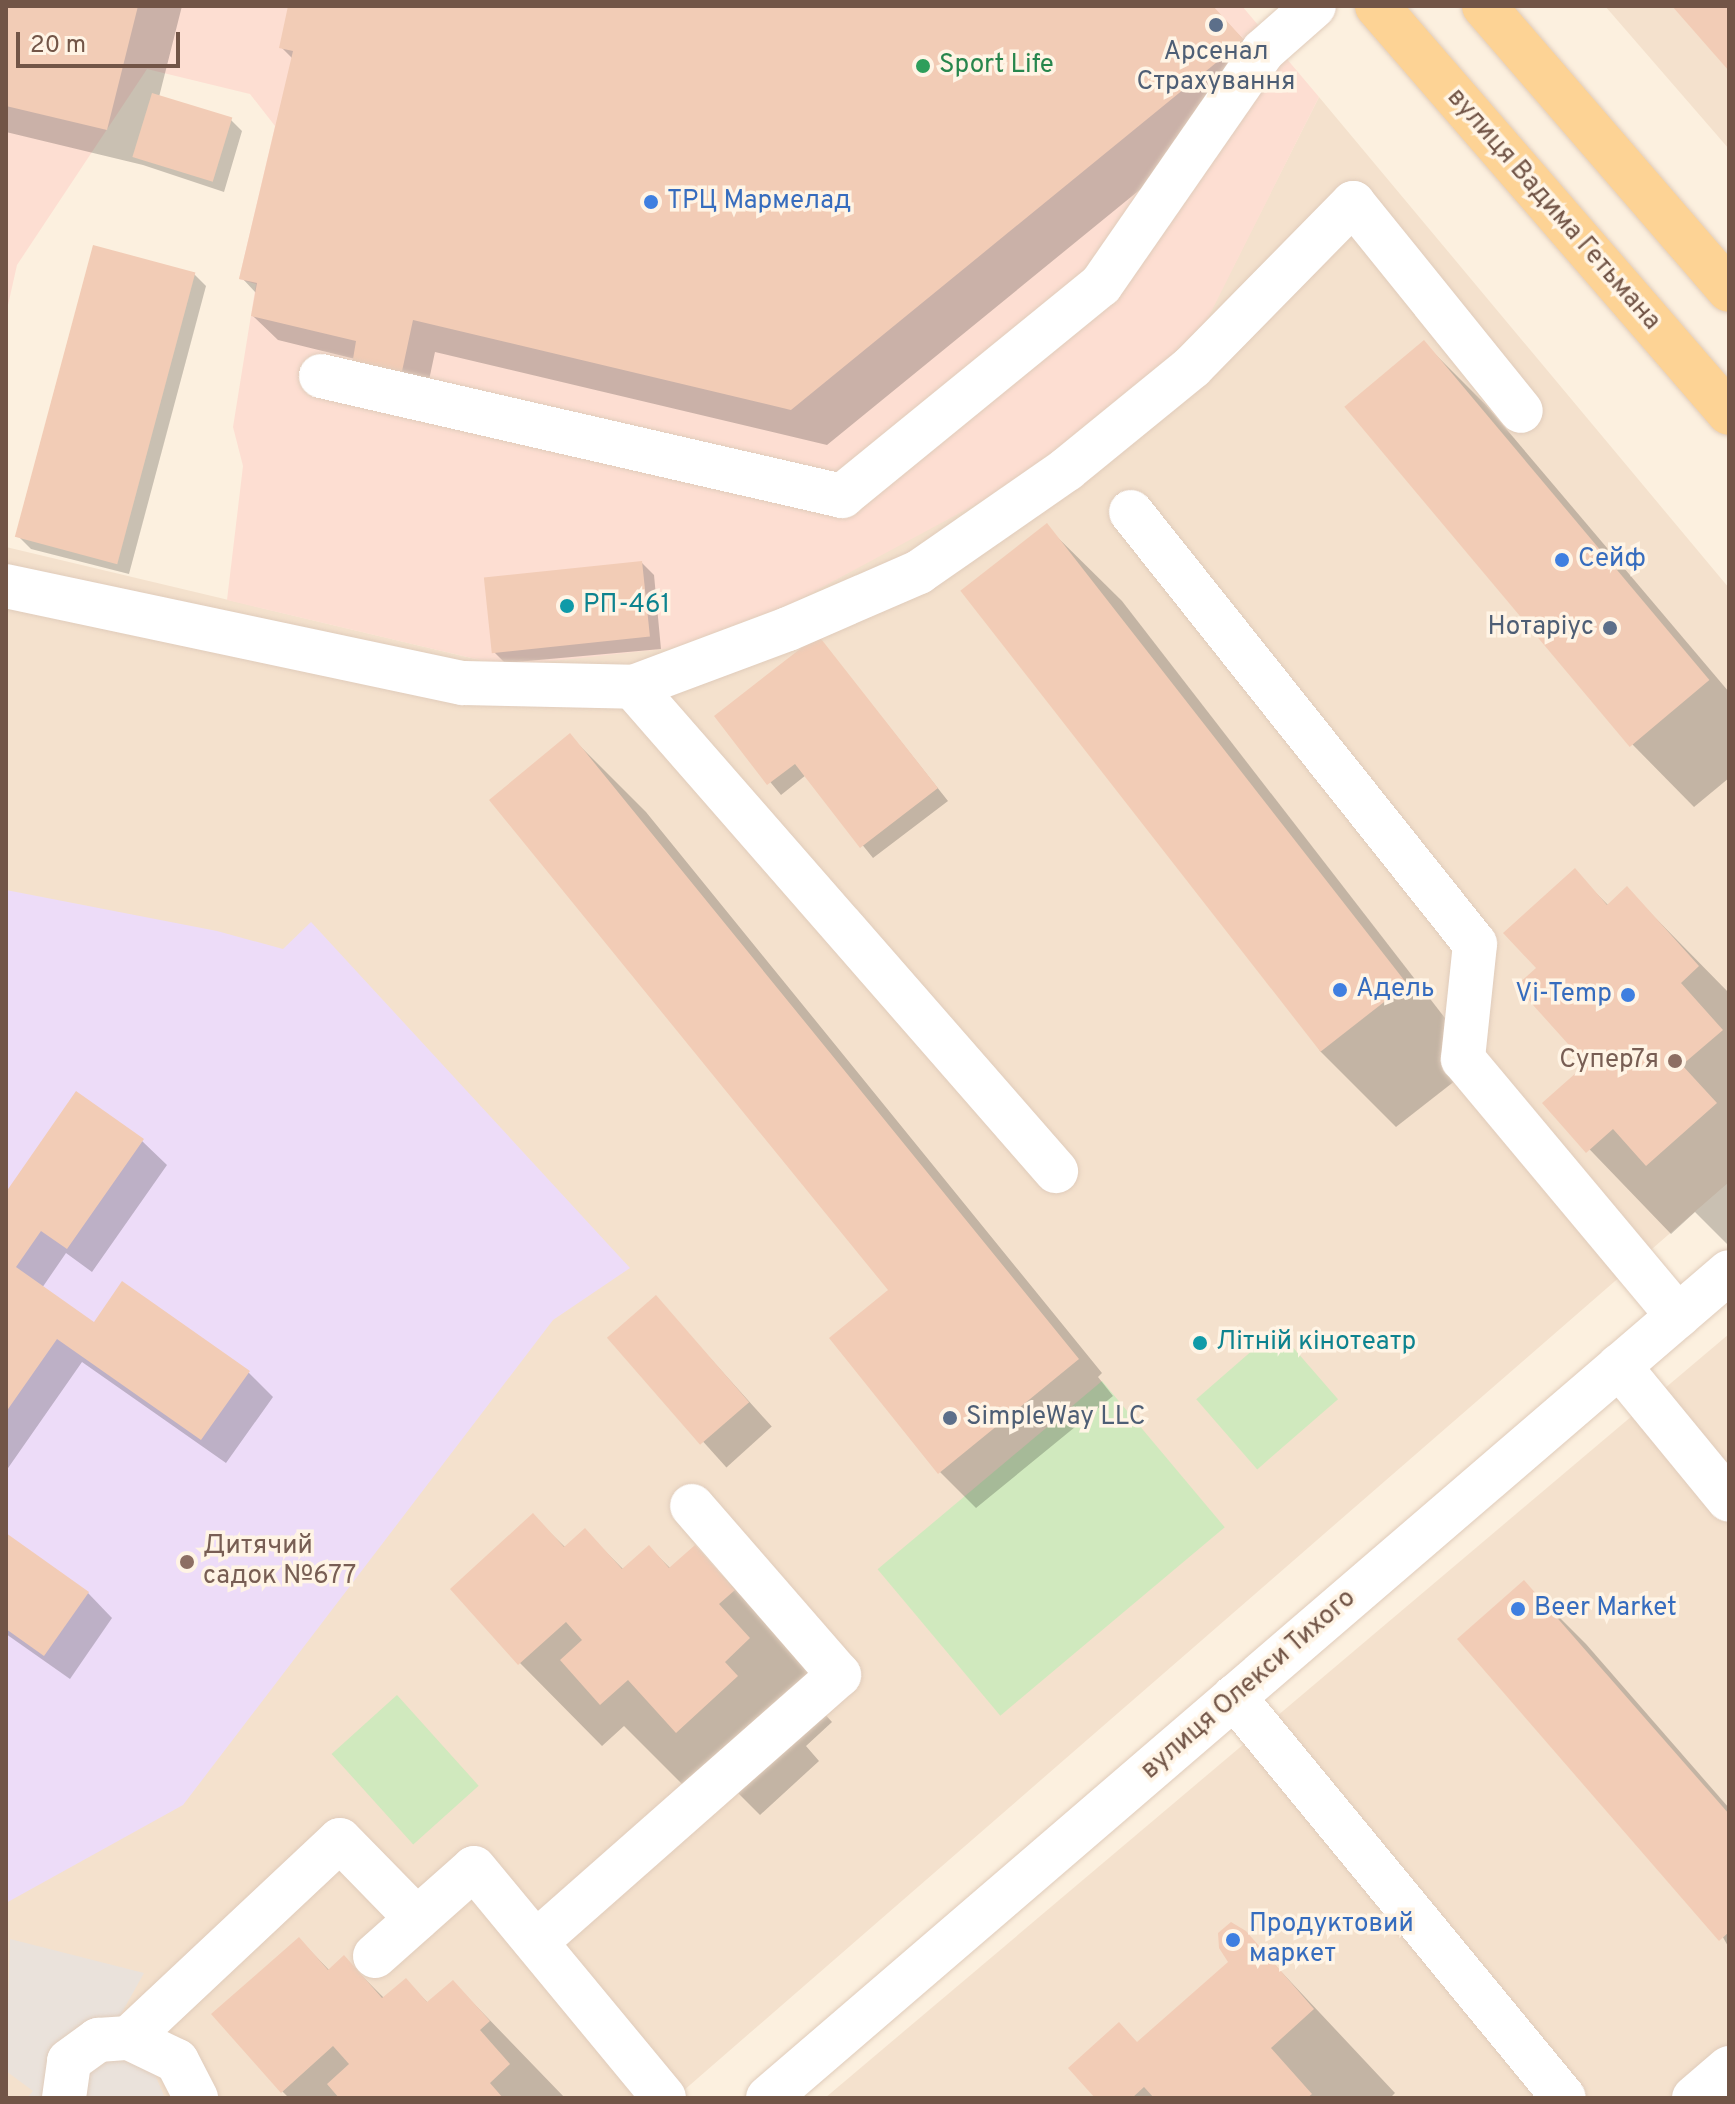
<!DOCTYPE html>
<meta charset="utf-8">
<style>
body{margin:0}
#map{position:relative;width:1735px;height:2104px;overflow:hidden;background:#fcf0df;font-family:Overpass,sans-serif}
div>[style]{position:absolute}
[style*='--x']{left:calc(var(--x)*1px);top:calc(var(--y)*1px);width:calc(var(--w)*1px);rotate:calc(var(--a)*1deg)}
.residential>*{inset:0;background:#f4e1cd}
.commercial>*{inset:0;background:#fdded2}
.industrial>*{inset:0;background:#eae2db}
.education>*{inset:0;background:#eddcf8}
.green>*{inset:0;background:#d0e9be;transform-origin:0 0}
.shadow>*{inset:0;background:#0003;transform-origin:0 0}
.building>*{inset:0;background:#f2ccb6;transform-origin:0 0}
.roads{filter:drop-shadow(0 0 2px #e0ccbb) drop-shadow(0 0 2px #e0ccbb)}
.minor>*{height:44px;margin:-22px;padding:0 22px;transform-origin:22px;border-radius:22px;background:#fff}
.major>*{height:44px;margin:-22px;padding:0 22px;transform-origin:22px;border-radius:22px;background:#fdd395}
.dots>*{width:22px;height:22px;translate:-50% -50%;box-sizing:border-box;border:4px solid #fff4e5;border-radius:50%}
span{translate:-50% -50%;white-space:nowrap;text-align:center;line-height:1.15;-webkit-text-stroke:7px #fff4e5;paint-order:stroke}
.service-label{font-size:26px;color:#4e5e75}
.right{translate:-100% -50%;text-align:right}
.left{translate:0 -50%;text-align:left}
.leisure-label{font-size:26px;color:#27864d}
.shop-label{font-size:26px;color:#366cbe}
.street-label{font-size:26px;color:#725547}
.culture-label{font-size:26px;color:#0d838f}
.education-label{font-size:26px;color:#785e54}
.frame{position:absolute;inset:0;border:8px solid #725547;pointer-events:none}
.scale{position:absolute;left:16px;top:32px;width:164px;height:36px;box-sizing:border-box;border:4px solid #725547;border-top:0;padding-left:10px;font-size:24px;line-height:28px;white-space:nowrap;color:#725547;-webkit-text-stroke:6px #fff4e5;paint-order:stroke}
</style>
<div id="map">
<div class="residential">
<div style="clip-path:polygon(1605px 6px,1729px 6px,1729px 149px)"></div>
<div style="clip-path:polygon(1319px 97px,1729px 588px,1729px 1182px,675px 2098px,6px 2098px,6px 547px,505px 666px,1192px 348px)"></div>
<div style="clip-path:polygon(1729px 1334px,1729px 2098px,825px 2098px)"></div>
</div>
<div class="commercial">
<div style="clip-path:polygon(6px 6px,1242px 6px,1319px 97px,1193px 348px,1056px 461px,719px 643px,505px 666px,227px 600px,243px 466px,233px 427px,256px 284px,239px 279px,275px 126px,250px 94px,147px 69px,17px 265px,6px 314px)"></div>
</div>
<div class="industrial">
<div style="clip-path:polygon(10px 1939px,144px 1973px,111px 2032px,154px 2072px,165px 2098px,27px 2098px,33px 2091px,6px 2071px)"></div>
</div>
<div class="education">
<div style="clip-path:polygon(6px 890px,217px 931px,283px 949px,311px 922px,630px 1268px,553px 1320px,183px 1805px,6px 1903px)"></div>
</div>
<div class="green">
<div style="left:1277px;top:1329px;width:93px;height:107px;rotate:49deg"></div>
<div style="left:1102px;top:1381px;width:191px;height:293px;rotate:50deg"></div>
<div style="left:397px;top:1695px;width:122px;height:88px;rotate:48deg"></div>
</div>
<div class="shadow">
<div style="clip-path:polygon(6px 6px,182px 6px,159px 97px,230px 119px,242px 131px,224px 192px,143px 165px,6px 132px)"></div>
<div style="clip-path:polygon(290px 6px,1212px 6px,1278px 77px,827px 445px,435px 352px,425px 399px,355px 359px,278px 340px,253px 316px,257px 294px,242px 278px,293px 59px,281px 47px)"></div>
<div style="clip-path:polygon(194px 274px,206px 286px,129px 574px,31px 549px,19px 537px)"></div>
<div style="clip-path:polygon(1424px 343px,1486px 405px,1729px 692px,1729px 778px,1694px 807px,1633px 745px,1347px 408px)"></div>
<div style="clip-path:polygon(1046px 526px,1122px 601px,1479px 1062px,1396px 1127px,1320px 1051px)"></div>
<div style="clip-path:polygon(642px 563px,654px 575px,661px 649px,505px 663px,493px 651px)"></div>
<div style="clip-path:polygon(818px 637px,948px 801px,873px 858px,806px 775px,781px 795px,716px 716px)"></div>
<div style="clip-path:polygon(570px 736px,646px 812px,1102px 1373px,1098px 1377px,1113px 1396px,976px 1508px,940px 1472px,891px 1290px)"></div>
<div style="clip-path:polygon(1574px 871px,1609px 906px,1627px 889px,1729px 993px,1729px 1246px,1695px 1212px,1671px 1234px,1545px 1103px,1588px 1064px,1539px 968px)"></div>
<div style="clip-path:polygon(142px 1141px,167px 1165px,92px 1272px,66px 1253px,42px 1288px,94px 1325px,123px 1284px,249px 1373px,273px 1397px,226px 1463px,82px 1362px,6px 1471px,6px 1195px)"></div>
<div style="left:656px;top:1298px;width:173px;height:61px;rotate:48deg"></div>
<div style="clip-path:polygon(533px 1516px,566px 1548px,585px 1531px,624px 1570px,649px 1547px,671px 1569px,695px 1548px,817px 1674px,801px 1688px,832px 1722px,806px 1746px,819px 1761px,760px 1815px,709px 1764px,684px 1786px,624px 1726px,602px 1746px,520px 1663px)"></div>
<div style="clip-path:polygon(6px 1536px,88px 1593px,112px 1618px,70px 1679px,6px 1634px)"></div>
<div style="clip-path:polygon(1524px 1582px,1586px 1644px,1729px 1808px,1729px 1948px)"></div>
<div style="clip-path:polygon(1245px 1933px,1395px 2093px,1390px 2098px,1098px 2098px,1138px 2044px,1231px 1962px)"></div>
<div style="clip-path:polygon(299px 1939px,330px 1971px,344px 1958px,385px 1999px,406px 1980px,429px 2004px,453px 1982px,565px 2098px,289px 2098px,282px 2091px)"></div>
</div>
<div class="building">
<div style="clip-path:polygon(6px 6px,138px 6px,107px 130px,6px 106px)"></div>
<div style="clip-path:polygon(288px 6px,1213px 6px,1244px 40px,791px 410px,413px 320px,401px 376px,352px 365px,356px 341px,251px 316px,257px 283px,239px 279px,293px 51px,279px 48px)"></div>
<div style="clip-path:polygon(1672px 6px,1729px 6px,1729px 71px)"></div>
<div style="left:152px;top:93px;width:84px;height:67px;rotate:17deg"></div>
<div style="left:93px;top:245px;width:106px;height:302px;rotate:15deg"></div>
<div style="left:1424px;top:340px;width:444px;height:104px;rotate:50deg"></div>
<div style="left:1047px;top:523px;width:585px;height:110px;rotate:52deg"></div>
<div style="left:642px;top:561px;width:76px;height:159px;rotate:84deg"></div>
<div style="clip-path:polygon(818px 635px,938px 788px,860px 848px,795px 764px,767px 785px,714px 716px)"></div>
<div style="clip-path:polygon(570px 733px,1079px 1359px,938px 1474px,829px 1338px,888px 1290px,489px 800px)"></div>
<div style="clip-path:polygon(1575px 868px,1607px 905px,1627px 886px,1699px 966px,1681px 983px,1723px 1030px,1682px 1065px,1717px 1103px,1646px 1166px,1613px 1129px,1586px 1153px,1542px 1103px,1586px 1064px,1516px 986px,1536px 968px,1503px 933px)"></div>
<div style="clip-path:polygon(76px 1091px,144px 1139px,67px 1249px,41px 1231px,16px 1267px,94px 1322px,122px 1281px,250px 1371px,201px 1440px,57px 1339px,6px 1412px,6px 1192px)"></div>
<div style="left:656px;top:1295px;width:142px;height:65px;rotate:49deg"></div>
<div style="clip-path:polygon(533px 1513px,564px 1547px,585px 1528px,622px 1569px,649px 1545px,669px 1568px,695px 1545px,735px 1590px,719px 1604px,750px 1638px,725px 1662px,738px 1676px,676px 1733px,628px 1680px,600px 1705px,560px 1660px,582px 1640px,566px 1622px,518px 1665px,450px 1589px)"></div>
<div style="clip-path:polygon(6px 1533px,89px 1592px,44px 1656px,6px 1629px)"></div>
<div style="clip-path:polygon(1524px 1580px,1729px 1814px,1729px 1932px,1719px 1941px,1457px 1639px)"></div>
<div style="clip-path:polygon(1231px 1922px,1246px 1931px,1314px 2009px,1271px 2048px,1312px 2094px,1307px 2098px,1154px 2098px,1144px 2087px,1132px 2098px,1095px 2098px,1068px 2068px,1119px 2022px,1137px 2042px,1228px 1962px,1219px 1948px,1218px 1933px)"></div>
<div style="clip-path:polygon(299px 1937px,328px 1970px,344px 1955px,382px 1998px,406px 1978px,427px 2002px,453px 1980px,490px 2021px,480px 2030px,510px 2064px,490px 2083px,503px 2098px,339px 2098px,327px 2084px,349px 2064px,333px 2046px,281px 2093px,211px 2014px)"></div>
</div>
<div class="roads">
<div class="minor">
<div style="--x:321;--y:376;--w:535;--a:12.97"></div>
<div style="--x:842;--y:496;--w:334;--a:-39.2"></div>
<div style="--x:1101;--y:285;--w:285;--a:-55.3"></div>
<div style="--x:1263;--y:51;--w:68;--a:-41.4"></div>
<div style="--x:1131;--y:512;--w:552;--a:51.47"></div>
<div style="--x:1475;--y:944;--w:116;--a:96"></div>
<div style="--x:1463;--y:1059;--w:335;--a:50.1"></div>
<div style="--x:6;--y:586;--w:467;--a:12"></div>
<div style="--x:463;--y:683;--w:170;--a:1.3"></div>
<div style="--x:633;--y:687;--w:643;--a:48.85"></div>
<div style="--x:633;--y:687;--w:165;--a:-20.5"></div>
<div style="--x:788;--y:629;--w:143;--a:-23.5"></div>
<div style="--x:919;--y:572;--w:180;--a:-34.8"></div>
<div style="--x:1067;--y:469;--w:161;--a:-39.2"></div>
<div style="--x:1192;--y:367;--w:230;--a:-45.5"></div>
<div style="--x:1353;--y:203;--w:267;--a:51.1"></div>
<div style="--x:1619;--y:1366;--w:173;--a:50.6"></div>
<div style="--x:1234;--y:1697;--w:519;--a:50.55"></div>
<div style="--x:536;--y:1942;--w:404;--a:-41.4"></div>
<div style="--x:839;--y:1675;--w:224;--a:-131"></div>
<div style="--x:375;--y:1956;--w:132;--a:-41.6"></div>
<div style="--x:474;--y:1868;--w:298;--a:50.4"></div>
<div style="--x:129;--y:2038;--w:289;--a:-43.2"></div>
<div style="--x:340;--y:1840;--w:110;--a:45.7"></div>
<div style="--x:64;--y:2098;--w:37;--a:-82"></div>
<div style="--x:69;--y:2061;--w:36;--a:-36"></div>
<div style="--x:98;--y:2040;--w:31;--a:-4"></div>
<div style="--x:129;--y:2038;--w:53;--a:25.6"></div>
<div style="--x:177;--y:2061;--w:42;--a:62.8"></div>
<div style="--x:768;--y:2098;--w:1267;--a:-40.68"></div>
<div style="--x:1694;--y:2098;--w:46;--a:-40.6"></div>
</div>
<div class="major">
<div style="--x:1377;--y:6;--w:538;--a:49.14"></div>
<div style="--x:1484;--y:6;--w:375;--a:49.2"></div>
</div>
</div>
<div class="dots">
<div style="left:1216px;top:25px;background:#5c6f8a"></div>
<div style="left:923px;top:66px;background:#2e9e5b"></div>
<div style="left:651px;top:202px;background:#3f7fe0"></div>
<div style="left:1562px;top:560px;background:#3f7fe0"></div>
<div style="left:567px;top:606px;background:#0f9aa8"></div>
<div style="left:1610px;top:628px;background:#5c6f8a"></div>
<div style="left:1340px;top:990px;background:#3f7fe0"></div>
<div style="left:1628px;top:995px;background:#3f7fe0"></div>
<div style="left:1675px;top:1061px;background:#8d6e63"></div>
<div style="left:1200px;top:1343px;background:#0f9aa8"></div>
<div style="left:950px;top:1418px;background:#5c6f8a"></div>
<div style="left:187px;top:1562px;background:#8d6e63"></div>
<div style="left:1518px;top:1609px;background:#3f7fe0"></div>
<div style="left:1233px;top:1940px;background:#3f7fe0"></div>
</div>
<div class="service-label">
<span style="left:1216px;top:68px">Арсенал<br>Страхування</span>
<span class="right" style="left:1594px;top:628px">Нотаріус</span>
<span class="left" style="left:966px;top:1418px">SimpleWay LLC</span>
</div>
<div class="leisure-label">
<span class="left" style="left:939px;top:66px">Sport Life</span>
</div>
<div class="shop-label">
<span class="left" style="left:667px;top:202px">ТРЦ Мармелад</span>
<span class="left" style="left:1578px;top:560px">Сейф</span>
<span class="left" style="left:1356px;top:990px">Адель</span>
<span class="right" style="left:1612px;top:995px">Vi-Temp</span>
<span class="left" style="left:1534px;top:1609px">Beer Market</span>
<span class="left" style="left:1249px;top:1940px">Продуктовий<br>маркет</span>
</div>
<div class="street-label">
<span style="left:1553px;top:210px;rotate:49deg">вулиця Вадима Гетьмана</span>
<span style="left:1249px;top:1685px;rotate:-41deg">вулиця Олекси Тихого</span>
</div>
<div class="culture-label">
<span class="left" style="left:583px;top:606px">РП-461</span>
<span class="left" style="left:1216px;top:1343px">Літній кінотеатр</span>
</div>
<div class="education-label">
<span class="right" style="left:1659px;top:1061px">Супер7я</span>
<span class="left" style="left:203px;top:1562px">Дитячий<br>садок №677</span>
</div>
<div class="frame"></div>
<div class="scale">20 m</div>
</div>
